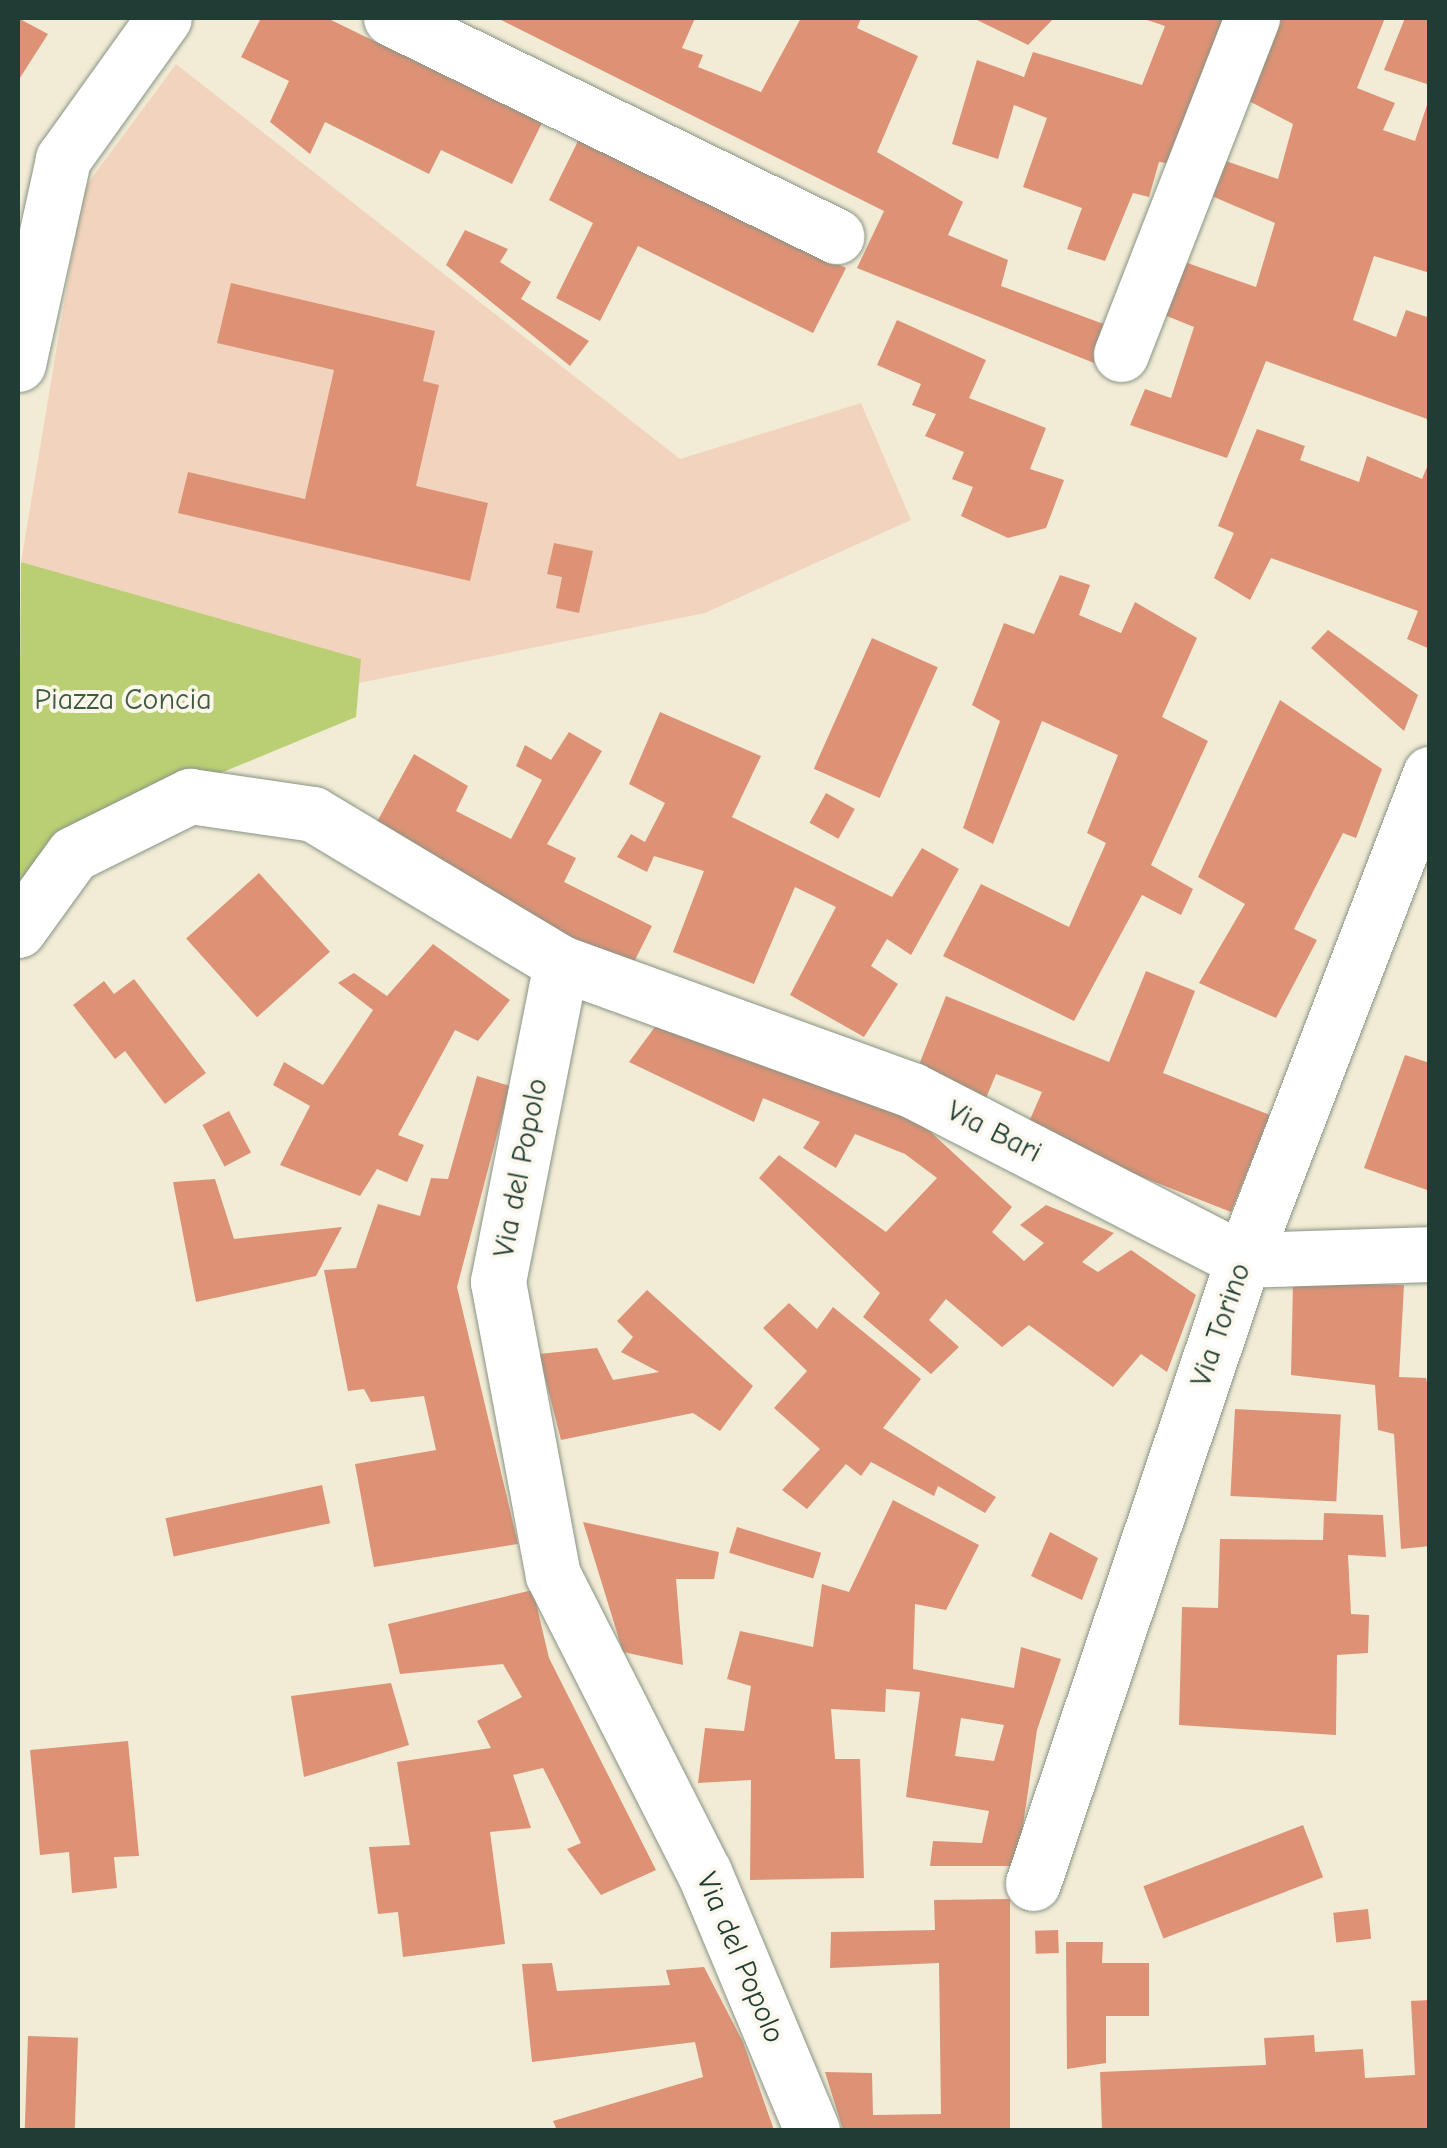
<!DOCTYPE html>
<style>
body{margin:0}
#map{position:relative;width:1447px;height:2148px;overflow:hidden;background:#f2ecd6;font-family:"Comic Neue",sans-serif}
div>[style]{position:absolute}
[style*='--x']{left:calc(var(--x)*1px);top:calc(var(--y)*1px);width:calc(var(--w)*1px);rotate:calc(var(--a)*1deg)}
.built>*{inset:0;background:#f2d4be}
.green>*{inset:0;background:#bacf73}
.building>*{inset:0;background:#dd9276;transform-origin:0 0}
.roads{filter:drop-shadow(0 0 2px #889485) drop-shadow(0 0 2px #889485)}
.minor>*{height:55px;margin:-27.5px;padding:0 27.5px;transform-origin:27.5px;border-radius:27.5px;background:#fff}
span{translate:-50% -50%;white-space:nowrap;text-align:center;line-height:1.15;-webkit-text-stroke:8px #fbf7ec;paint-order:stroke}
.park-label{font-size:30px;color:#3e5a41}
.street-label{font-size:30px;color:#1f3d34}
.frame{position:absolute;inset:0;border:20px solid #1f3d34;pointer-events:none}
</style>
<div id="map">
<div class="built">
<div style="clip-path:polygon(176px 64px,680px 459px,861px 403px,911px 520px,705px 613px,359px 683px,360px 659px,21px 562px,83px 190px)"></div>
</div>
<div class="green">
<div style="clip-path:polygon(21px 562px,361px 659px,356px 717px,54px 842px,18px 899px)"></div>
</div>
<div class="building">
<div style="clip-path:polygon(18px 18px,48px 34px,18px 81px)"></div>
<div style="clip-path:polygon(261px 18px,327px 18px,542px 123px,512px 184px,441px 150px,429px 174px,325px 122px,310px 154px,270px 122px,289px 81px,241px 57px)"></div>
<div style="clip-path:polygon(497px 18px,695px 18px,682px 48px,703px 55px,698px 67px,761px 92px,801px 18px,861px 18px,857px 28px,918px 56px,877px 152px,963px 202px,948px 235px,1008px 260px,1001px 286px,1117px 329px,1104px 367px,857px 268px,884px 211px)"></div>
<div style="clip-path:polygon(973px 18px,1054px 18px,1028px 45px)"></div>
<div style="clip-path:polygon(1141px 18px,1238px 18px,1176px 164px,1159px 162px,1149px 197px,1133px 193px,1105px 261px,1067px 249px,1082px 208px,1023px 187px,1047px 118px,1014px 105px,998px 159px,952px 144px,977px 60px,1024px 77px,1033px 52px,1142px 85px,1165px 26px)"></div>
<div style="clip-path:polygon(1277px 18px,1385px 18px,1357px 88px,1395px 103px,1383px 130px,1415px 141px,1430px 96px,1430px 273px,1374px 256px,1353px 320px,1396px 337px,1406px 310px,1430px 318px,1430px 420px,1266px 361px,1227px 458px,1130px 425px,1145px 389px,1171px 398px,1194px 327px,1162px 314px,1176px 259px,1256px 287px,1275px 223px,1207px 194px,1220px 159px,1278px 179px,1293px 124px,1245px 99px)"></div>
<div style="clip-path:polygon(1405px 18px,1430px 18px,1430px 85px,1384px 70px)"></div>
<div style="clip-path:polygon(580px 137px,846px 268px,813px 333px,638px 246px,600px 321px,556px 298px,593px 223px,549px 200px)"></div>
<div style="clip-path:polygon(465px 230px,508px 249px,500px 262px,531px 282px,521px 299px,589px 341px,570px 366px,446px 265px)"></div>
<div style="clip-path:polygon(231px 283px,435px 331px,423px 381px,439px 385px,416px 486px,488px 503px,470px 581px,178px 513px,188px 472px,305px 499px,334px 370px,217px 343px)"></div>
<div style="clip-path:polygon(897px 320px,986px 360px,969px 398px,1046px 428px,1030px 469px,1064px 480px,1046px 528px,1008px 538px,961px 516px,973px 487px,952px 479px,964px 452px,925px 436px,936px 414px,912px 405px,921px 384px,877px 365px)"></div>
<div style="clip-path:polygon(1257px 429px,1305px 446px,1300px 460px,1359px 482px,1367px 456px,1422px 479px,1430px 460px,1430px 649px,1407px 639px,1418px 611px,1271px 558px,1250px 600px,1214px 578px,1234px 533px,1218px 526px)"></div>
<div style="clip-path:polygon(554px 543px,593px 551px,579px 613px,556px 608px,562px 577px,547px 574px)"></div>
<div style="clip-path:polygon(1060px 575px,1090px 585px,1079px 615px,1121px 633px,1135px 602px,1197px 638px,1162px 717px,1208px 741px,1151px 865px,1193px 889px,1181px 915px,1142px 895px,1074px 1021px,943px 956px,981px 884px,1069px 927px,1106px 843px,1087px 833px,1118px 755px,1042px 721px,993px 844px,963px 828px,1000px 721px,972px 705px,1004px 623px,1034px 634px)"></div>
<div style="clip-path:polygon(1328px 630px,1418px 695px,1404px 731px,1311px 648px)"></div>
<div style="left:872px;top:638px;width:72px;height:143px;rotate:24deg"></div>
<div style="clip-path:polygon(1280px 700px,1382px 769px,1356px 838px,1343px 833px,1294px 929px,1317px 940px,1276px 1018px,1199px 983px,1245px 904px,1198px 877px)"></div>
<div style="clip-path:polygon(660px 712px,761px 756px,732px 817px,892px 897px,922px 848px,959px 869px,911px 955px,887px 939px,871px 966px,898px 984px,864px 1037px,790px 995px,836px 907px,795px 887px,754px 984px,673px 952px,704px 871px,654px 856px,647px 872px,617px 857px,631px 834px,645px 842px,665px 803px,629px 784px)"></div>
<div style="clip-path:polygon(569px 732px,602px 751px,547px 844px,576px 858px,564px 882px,652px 926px,634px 962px,513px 915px,367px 840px,414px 754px,468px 786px,456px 811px,511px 839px,542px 780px,516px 766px,525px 745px,551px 760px)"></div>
<div style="left:826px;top:793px;width:33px;height:34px;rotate:29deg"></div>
<div style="left:259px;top:873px;width:106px;height:98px;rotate:48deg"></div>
<div style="clip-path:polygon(433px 944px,510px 1000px,478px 1041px,455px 1030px,398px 1135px,424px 1145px,407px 1182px,377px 1169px,360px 1196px,280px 1165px,310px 1106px,273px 1085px,284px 1062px,323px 1085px,373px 1010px,338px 983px,354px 973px,387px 996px)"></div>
<div style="clip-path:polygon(1146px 971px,1195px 991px,1163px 1073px,1270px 1115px,1231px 1212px,1025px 1131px,1042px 1092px,996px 1074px,984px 1103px,915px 1075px,946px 996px,1109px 1062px)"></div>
<div style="clip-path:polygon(134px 979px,206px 1073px,165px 1104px,125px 1051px,115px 1059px,73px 1005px,104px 981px,114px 994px)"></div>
<div style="clip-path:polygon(672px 1004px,897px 1101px,1012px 1207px,992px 1232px,1024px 1261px,1044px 1243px,1020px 1225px,1046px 1205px,1114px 1233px,1082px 1262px,1098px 1272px,1131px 1250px,1196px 1295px,1167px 1372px,1141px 1354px,1113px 1387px,1029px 1325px,1002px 1347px,946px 1299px,929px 1320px,959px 1347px,931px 1374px,863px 1317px,880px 1293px,759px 1178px,779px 1155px,886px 1232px,937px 1178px,905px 1154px,855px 1134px,836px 1168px,803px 1148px,820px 1122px,763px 1098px,754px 1122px,629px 1062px)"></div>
<div style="clip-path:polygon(1405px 1055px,1430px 1063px,1430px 1191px,1364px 1168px)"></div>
<div style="clip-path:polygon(477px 1076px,510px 1086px,457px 1287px,518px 1544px,374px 1567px,355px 1464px,436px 1450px,424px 1396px,371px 1402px,364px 1389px,348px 1391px,324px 1270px,356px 1268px,378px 1204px,420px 1216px,431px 1178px,448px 1179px)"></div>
<div style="left:229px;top:1111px;width:47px;height:30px;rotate:62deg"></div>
<div style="clip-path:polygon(215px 1179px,234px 1239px,342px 1227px,316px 1276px,196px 1302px,173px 1182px)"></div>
<div style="clip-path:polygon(1293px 1283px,1404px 1285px,1399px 1377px,1426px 1378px,1430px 1396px,1430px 1546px,1401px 1549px,1394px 1434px,1378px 1430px,1375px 1385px,1291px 1375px)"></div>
<div style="clip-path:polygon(647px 1290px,753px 1386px,720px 1431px,693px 1413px,561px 1440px,539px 1354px,597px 1348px,613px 1380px,659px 1372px,621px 1352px,633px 1337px,617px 1321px)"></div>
<div style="clip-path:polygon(789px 1303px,817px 1329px,833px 1307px,921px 1379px,883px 1428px,996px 1497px,985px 1513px,938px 1486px,934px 1496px,871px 1462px,861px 1476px,846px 1464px,807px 1509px,782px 1490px,820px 1449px,774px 1408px,807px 1371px,763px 1328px)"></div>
<div style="left:1235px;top:1409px;width:106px;height:87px;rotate:3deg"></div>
<div style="left:322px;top:1485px;width:39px;height:160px;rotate:78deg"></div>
<div style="clip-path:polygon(evenodd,893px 1500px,979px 1545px,946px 1610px,915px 1604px,913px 1669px,1014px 1688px,1021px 1647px,1061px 1659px,1037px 1730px,1017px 1866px,930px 1866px,933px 1841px,982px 1843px,989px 1811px,906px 1797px,920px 1692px,886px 1689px,885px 1712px,831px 1709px,835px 1759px,860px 1759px,864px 1878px,750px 1880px,751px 1780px,698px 1783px,705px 1728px,744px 1731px,751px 1686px,727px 1679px,740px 1631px,813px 1647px,822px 1584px,849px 1592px,893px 1500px,961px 1718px,1004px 1725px,994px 1761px,955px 1756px,961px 1718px)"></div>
<div style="clip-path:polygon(1324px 1513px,1383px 1515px,1386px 1557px,1348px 1555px,1351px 1614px,1369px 1615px,1368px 1653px,1337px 1655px,1336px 1735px,1179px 1725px,1182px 1607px,1218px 1608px,1220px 1539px,1323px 1540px)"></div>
<div style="clip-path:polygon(583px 1522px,719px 1552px,714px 1579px,676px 1579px,683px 1665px,623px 1652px)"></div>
<div style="left:737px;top:1527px;width:88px;height:27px;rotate:17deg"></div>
<div style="clip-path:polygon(1050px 1532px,1098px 1558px,1082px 1600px,1031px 1576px)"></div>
<div style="clip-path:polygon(533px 1590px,549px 1658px,656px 1870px,601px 1895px,567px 1849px,581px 1843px,543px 1768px,513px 1775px,531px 1828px,490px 1832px,505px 1944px,403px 1957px,398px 1912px,378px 1914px,369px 1847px,410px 1845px,397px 1762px,491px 1748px,477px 1721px,522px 1697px,503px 1664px,400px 1674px,388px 1624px)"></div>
<div style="clip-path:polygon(391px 1683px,409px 1745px,304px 1777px,291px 1696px)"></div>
<div style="clip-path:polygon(128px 1741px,139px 1856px,114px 1857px,117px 1888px,72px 1893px,69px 1852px,40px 1855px,30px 1750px)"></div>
<div style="left:1303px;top:1825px;width:56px;height:171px;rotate:69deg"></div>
<div style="clip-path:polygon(1010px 1899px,1010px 2130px,843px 2130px,825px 2072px,872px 2073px,873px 2115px,941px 2114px,939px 1963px,830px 1968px,831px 1932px,935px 1930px,934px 1900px)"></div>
<div style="left:1368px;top:1909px;width:30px;height:35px;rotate:84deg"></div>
<div style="left:1058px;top:1930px;width:23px;height:23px;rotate:88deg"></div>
<div style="clip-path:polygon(1066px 1942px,1103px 1942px,1102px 1963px,1149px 1963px,1149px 2016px,1106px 2016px,1106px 2063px,1067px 2069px)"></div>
<div style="clip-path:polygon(552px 1963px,557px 1991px,670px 1985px,666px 1970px,704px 1967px,743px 2042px,774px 2130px,557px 2130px,553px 2121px,703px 2077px,695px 2042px,532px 2062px,522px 1964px)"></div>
<div style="clip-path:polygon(1430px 2000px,1430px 2130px,1102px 2130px,1100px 2072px,1266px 2065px,1264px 2038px,1314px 2035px,1315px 2052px,1363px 2049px,1365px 2078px,1415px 2075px,1411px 2001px)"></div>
<div style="left:28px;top:2036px;width:50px;height:94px;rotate:2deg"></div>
</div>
<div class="roads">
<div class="minor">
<div style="--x:391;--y:18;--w:496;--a:26.1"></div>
<div style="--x:1121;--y:354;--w:361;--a:-68.7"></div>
<div style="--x:18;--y:364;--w:210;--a:-77.6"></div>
<div style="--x:63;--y:159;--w:173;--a:-54.4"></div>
<div style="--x:18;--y:930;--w:94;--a:-54.1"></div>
<div style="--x:73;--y:854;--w:131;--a:-26.4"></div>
<div style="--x:190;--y:796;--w:124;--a:8.3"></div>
<div style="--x:313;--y:814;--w:289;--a:31"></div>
<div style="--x:561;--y:963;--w:373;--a:19.9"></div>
<div style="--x:912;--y:1090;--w:372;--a:27.2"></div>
<div style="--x:1243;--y:1260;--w:187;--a:-1.8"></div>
<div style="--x:561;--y:963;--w:325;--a:101.2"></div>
<div style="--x:498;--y:1282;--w:298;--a:79.4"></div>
<div style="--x:553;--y:1575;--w:333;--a:63.1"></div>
<div style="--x:704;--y:1872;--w:280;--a:67.3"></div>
<div style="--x:1033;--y:1883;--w:657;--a:-71.37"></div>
<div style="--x:1243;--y:1260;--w:521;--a:-68.95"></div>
</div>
</div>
<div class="park-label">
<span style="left:123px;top:700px">Piazza Concia</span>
</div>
<div class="street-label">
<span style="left:994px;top:1132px;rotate:27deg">Via Bari</span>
<span style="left:521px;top:1168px;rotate:-79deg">Via del Popolo</span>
<span style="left:1221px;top:1325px;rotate:-71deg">Via Torino</span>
<span style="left:740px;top:1958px;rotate:67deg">Via del Popolo</span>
</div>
<div class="frame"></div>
</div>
